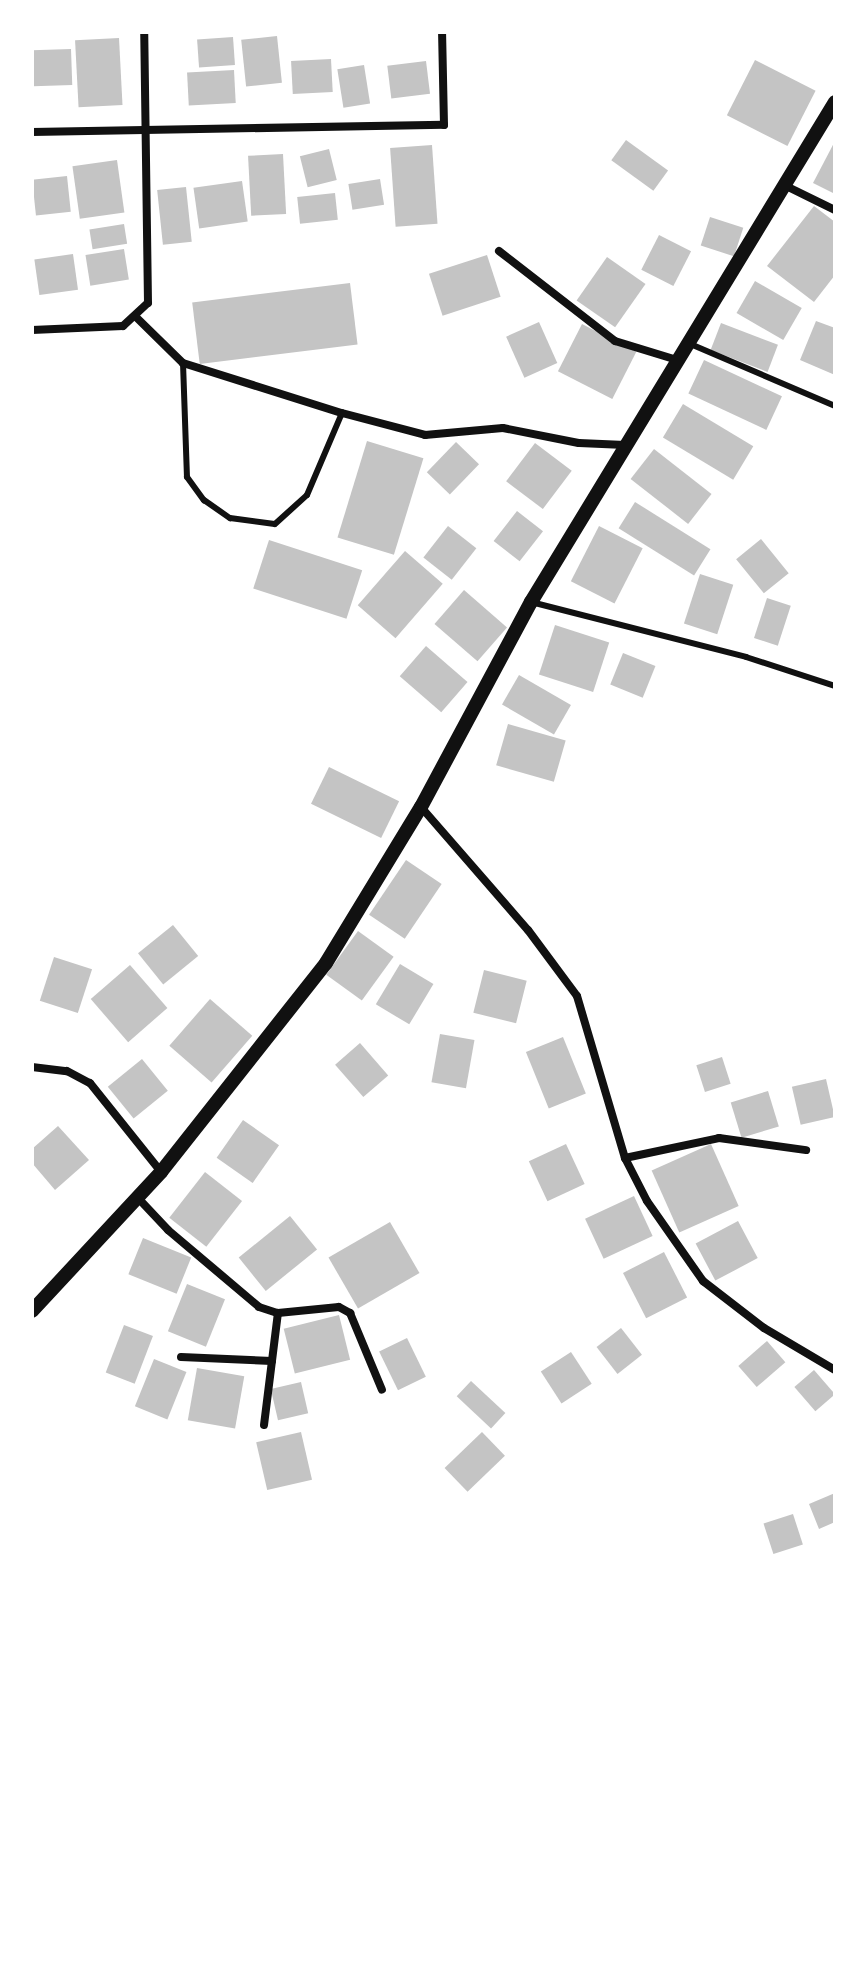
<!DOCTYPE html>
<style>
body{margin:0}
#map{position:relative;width:867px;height:1976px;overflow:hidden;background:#fff;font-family:"PT Serif",serif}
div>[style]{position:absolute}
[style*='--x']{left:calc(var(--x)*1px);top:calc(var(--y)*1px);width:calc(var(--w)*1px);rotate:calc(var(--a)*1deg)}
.building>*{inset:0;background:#c4c4c4;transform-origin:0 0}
.service>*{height:6px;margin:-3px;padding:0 3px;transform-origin:3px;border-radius:3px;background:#111}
.minor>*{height:8px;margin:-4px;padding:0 4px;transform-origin:4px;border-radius:4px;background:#111}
.tertiary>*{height:14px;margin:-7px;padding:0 7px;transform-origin:7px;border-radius:7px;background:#111}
span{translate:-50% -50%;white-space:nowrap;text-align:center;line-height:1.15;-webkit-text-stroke:8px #fff;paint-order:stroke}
.frame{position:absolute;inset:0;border:34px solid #fff;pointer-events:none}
</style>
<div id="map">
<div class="building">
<div style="left:277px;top:36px;width:47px;height:36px;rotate:84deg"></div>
<div style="left:233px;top:37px;width:28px;height:36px;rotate:86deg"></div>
<div style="left:119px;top:38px;width:67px;height:44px;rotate:87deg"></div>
<div style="left:71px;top:49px;width:36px;height:39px;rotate:88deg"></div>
<div style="left:331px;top:59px;width:33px;height:40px;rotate:87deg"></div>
<div style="left:755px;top:60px;width:68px;height:62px;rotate:27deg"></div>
<div style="left:426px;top:61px;width:33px;height:39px;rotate:83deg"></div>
<div style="left:364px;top:65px;width:39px;height:27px;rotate:81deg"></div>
<div style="left:234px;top:70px;width:33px;height:47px;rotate:87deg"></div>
<div style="left:626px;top:140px;width:52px;height:25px;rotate:36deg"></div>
<div style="clip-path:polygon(835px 141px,835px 194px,813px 183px)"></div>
<div style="left:432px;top:145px;width:79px;height:42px;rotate:86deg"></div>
<div style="left:329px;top:149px;width:32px;height:30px;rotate:76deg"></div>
<div style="left:283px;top:154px;width:60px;height:35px;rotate:87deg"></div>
<div style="left:117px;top:160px;width:53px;height:45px;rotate:82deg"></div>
<div style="left:67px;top:176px;width:36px;height:35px;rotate:84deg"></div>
<div style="left:380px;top:179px;width:26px;height:32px;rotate:81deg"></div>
<div style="left:242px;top:181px;width:41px;height:49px;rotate:82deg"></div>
<div style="left:186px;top:187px;width:55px;height:29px;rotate:84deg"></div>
<div style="left:335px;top:193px;width:27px;height:38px;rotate:84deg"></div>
<div style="clip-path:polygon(814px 206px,835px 222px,835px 275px,814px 302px,767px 266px)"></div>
<div style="left:710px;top:217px;width:35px;height:30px;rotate:18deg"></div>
<div style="left:124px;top:224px;width:20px;height:35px;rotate:81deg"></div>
<div style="left:659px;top:235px;width:36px;height:39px;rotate:27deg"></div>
<div style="left:124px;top:249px;width:31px;height:39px;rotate:81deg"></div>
<div style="left:73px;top:254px;width:36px;height:39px;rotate:82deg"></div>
<div style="left:487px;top:255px;width:44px;height:61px;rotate:72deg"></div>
<div style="left:607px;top:257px;width:47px;height:53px;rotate:35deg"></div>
<div style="left:755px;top:281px;width:54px;height:37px;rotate:30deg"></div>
<div style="left:350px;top:283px;width:62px;height:159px;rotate:83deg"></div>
<div style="clip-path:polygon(816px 321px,835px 328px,835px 375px,800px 360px)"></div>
<div style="left:539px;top:322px;width:45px;height:36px;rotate:66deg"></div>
<div style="left:721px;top:323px;width:61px;height:29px;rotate:21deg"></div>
<div style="left:582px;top:324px;width:61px;height:53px;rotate:27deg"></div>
<div style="left:704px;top:360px;width:86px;height:37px;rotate:25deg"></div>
<div style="left:683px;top:404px;width:82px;height:39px;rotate:31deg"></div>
<div style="left:367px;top:441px;width:59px;height:101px;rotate:17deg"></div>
<div style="left:456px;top:442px;width:32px;height:42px;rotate:44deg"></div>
<div style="left:535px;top:443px;width:46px;height:48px;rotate:37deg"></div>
<div style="left:654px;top:449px;width:73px;height:38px;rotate:38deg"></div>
<div style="left:635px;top:502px;width:89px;height:31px;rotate:32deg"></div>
<div style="left:517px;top:511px;width:33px;height:38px;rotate:38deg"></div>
<div style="left:448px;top:526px;width:36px;height:40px;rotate:38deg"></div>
<div style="left:599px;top:526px;width:49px;height:62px;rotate:27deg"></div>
<div style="left:761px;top:539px;width:44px;height:32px;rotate:51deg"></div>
<div style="left:269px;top:540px;width:98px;height:51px;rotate:18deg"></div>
<div style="left:405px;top:551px;width:50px;height:72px;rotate:41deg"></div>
<div style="left:700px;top:574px;width:35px;height:52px;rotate:18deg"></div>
<div style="left:464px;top:590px;width:57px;height:45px;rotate:41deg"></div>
<div style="left:767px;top:598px;width:25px;height:42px;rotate:18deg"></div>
<div style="left:555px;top:625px;width:57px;height:52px;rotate:18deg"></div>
<div style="left:426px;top:646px;width:55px;height:40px;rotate:41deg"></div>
<div style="left:623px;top:653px;width:35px;height:34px;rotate:22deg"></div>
<div style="left:519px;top:675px;width:60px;height:34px;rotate:30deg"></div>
<div style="left:508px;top:724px;width:60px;height:43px;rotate:16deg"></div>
<div style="left:329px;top:767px;width:78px;height:41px;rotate:26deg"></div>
<div style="left:406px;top:860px;width:43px;height:66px;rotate:34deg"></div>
<div style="left:173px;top:925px;width:40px;height:45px;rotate:51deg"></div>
<div style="left:358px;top:931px;width:44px;height:54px;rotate:36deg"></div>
<div style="left:54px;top:957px;width:40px;height:46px;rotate:18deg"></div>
<div style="left:400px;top:964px;width:39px;height:47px;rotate:31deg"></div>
<div style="left:130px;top:965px;width:57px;height:52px;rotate:49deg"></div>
<div style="left:484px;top:970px;width:44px;height:44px;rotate:14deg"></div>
<div style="left:210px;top:999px;width:56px;height:62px;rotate:41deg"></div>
<div style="left:440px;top:1034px;width:35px;height:49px;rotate:10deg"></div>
<div style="left:563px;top:1037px;width:61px;height:40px;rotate:68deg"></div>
<div style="left:360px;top:1043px;width:43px;height:33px;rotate:49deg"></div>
<div style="left:722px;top:1057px;width:28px;height:27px;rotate:72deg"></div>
<div style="left:142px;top:1059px;width:41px;height:44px;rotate:51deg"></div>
<div style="left:826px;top:1079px;width:39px;height:35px;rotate:77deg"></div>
<div style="left:768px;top:1091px;width:37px;height:39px;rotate:73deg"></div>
<div style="left:243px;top:1120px;width:44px;height:46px;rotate:35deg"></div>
<div style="clip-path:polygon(58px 1126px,89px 1160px,55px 1190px,32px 1163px,32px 1149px)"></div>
<div style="left:566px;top:1144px;width:44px;height:41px;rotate:65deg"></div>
<div style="left:711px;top:1144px;width:68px;height:65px;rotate:66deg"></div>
<div style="left:205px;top:1172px;width:47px;height:58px;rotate:38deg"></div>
<div style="left:634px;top:1196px;width:44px;height:54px;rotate:65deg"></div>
<div style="left:290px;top:1216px;width:43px;height:66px;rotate:51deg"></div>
<div style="left:738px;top:1221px;width:42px;height:48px;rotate:62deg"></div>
<div style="left:390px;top:1222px;width:59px;height:71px;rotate:60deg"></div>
<div style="left:143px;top:1238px;width:52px;height:39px;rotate:22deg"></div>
<div style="left:664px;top:1252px;width:51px;height:46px;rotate:63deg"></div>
<div style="left:187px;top:1284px;width:41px;height:51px;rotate:22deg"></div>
<div style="left:339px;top:1315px;width:46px;height:57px;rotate:76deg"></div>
<div style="left:124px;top:1325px;width:31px;height:51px;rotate:21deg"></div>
<div style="left:621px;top:1328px;width:34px;height:31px;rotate:52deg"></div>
<div style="left:407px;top:1338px;width:43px;height:31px;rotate:64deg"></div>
<div style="left:767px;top:1341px;width:28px;height:38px;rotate:49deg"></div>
<div style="left:571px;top:1352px;width:38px;height:36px;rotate:57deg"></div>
<div style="left:154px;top:1359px;width:35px;height:51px;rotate:22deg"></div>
<div style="left:197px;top:1368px;width:48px;height:53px;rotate:10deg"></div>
<div style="left:814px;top:1370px;width:32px;height:26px;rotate:49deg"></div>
<div style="left:471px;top:1381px;width:47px;height:21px;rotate:43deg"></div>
<div style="left:301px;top:1382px;width:32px;height:31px;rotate:77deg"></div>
<div style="left:301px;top:1432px;width:49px;height:46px;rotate:77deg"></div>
<div style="left:482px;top:1432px;width:33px;height:52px;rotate:46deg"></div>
<div style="clip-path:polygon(835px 1493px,835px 1522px,819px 1529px,809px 1504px)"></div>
<div style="left:793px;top:1514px;width:32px;height:31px;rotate:72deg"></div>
</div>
<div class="service">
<div style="--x:688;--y:343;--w:160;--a:23.2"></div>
<div style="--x:183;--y:363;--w:114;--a:88"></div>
<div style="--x:187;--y:477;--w:29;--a:54"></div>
<div style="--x:204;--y:500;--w:32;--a:35"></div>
<div style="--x:230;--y:518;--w:45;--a:7.6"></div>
<div style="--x:275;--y:524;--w:43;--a:-42.2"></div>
<div style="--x:307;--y:495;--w:89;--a:-66.9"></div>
<div style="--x:531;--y:602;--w:222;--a:14.3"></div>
<div style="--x:746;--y:657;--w:94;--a:18"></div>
</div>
<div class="minor">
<div style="--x:32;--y:132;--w:412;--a:-1"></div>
<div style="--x:444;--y:125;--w:93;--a:-91.2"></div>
<div style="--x:784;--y:185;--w:57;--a:26.1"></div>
<div style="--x:499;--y:251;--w:147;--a:37.8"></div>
<div style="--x:615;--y:341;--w:65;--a:17"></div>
<div style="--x:137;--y:318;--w:64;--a:44.4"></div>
<div style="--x:183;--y:363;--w:167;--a:17.5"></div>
<div style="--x:342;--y:413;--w:86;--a:14.8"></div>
<div style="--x:425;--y:435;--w:78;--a:-5.1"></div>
<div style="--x:503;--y:428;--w:77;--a:11.2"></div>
<div style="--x:579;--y:443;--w:46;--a:2.5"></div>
<div style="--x:32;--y:330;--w:91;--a:-2.5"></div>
<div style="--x:123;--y:326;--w:34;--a:-43"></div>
<div style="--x:148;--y:303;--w:271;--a:-90.8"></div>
<div style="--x:421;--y:807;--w:163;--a:49"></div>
<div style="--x:528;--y:930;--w:82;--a:53.4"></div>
<div style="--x:577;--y:996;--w:169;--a:73.5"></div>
<div style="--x:625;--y:1158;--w:48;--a:62.9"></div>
<div style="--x:647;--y:1201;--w:98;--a:55"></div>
<div style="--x:703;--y:1281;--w:77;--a:37.6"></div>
<div style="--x:764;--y:1328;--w:82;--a:30.6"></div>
<div style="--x:32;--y:1067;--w:35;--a:7"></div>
<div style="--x:67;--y:1071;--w:26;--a:28"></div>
<div style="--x:90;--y:1083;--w:114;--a:51.4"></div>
<div style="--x:625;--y:1158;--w:96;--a:-12"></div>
<div style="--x:719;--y:1138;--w:88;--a:7.9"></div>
<div style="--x:138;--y:1198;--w:44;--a:46.8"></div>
<div style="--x:168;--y:1230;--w:119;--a:40.2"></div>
<div style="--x:259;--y:1307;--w:20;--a:18"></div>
<div style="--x:278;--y:1313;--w:61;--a:-5.6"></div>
<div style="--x:339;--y:1307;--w:13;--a:29"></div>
<div style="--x:350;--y:1313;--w:83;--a:67.4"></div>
<div style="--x:181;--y:1357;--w:91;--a:2.5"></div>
<div style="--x:264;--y:1425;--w:113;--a:-82.9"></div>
</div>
<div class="tertiary">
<div style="--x:32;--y:1311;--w:190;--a:-47.1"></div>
<div style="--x:161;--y:1172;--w:266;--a:-51.7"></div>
<div style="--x:326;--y:963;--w:183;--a:-58.7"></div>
<div style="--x:421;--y:807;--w:233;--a:-61.8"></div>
<div style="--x:531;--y:602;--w:585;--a:-58.7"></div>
</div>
<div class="frame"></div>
</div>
